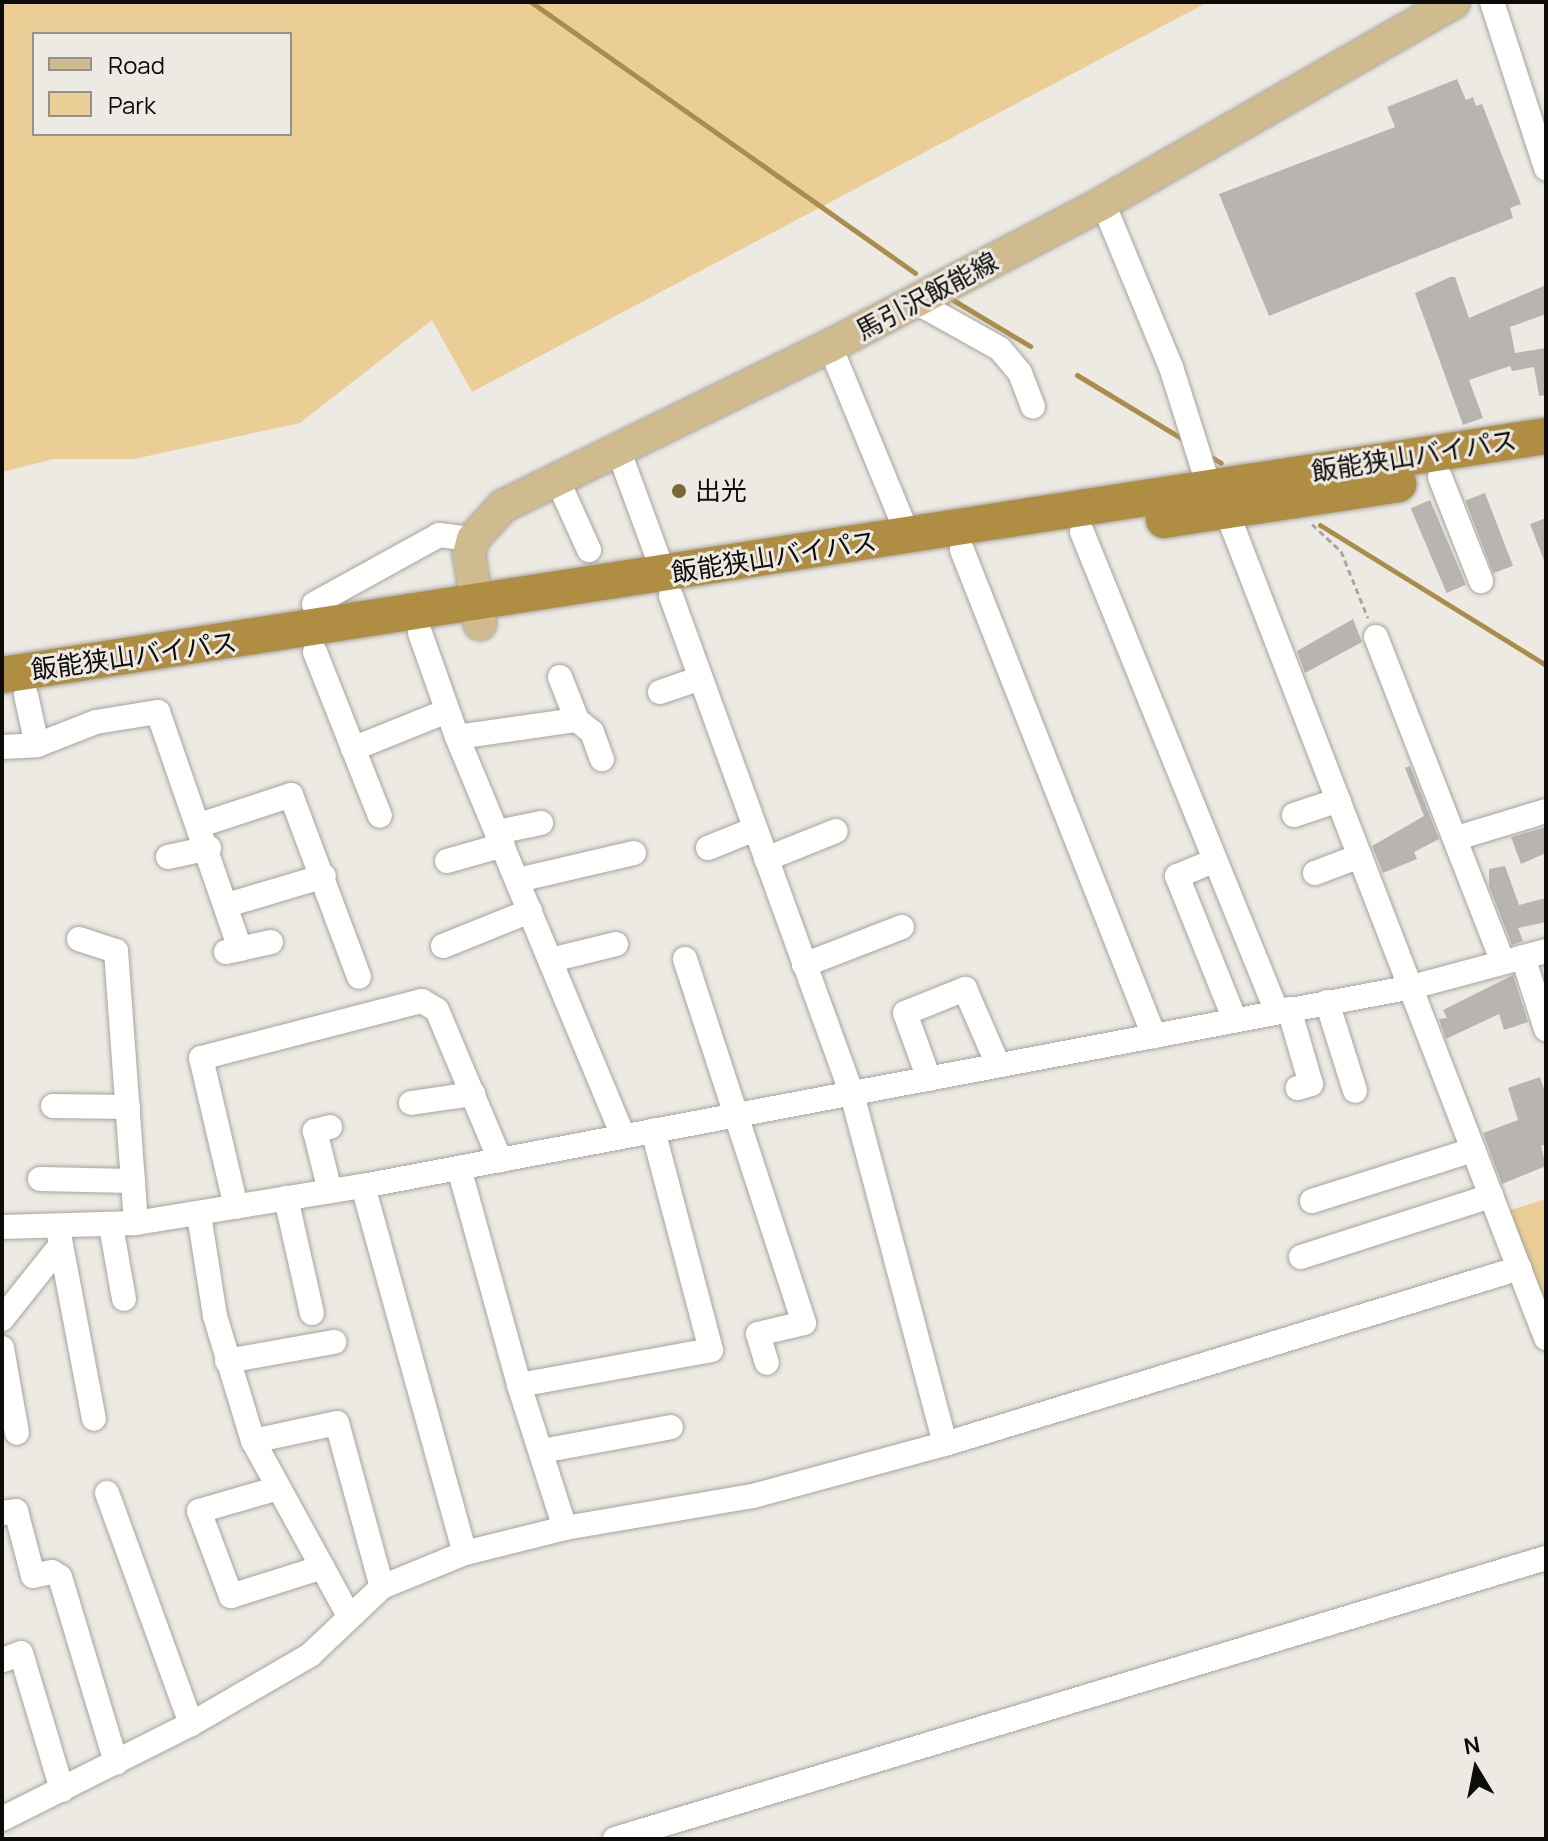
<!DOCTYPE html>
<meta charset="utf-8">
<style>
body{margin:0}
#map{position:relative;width:1548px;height:1841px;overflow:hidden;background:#edeae4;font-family:Manrope,"Noto Sans JP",sans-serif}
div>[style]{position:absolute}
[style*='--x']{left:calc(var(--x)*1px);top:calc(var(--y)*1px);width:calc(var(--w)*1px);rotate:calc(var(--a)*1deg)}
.green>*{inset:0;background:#eace96}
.stream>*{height:5px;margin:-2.5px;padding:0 2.5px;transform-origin:2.5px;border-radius:2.5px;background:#ab8d4b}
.building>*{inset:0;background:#b8b5b0;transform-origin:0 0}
.path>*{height:3px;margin-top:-1.5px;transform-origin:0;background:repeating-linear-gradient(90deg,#a9a6a2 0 6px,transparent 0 10px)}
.roads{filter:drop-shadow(0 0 2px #a7a49e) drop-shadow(0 0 2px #a7a49e)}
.minor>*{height:24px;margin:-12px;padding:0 12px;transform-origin:12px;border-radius:12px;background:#fff}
.major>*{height:32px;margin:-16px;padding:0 16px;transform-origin:16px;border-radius:16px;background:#cfbb8e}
.highway>*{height:36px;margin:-18px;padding:0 18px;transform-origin:18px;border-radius:18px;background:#af8d42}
.dots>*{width:22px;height:22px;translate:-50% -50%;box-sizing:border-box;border:4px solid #edeae4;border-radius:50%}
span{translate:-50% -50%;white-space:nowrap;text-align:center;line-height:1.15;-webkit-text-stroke:6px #edeae4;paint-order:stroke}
.street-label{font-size:26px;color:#0d0c0a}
.poi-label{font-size:26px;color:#0d0c0a}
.left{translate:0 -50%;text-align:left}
.frame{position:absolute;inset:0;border:4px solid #0d0c0a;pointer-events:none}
.legend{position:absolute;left:32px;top:32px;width:260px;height:104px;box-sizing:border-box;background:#edeae4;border:2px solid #93918d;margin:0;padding:10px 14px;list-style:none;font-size:24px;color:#0d0c0a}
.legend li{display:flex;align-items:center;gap:16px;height:40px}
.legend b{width:40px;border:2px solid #93918d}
.north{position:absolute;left:1436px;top:1729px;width:80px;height:80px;-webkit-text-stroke:6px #edeae4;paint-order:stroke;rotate:350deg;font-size:22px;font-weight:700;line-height:32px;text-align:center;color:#0d0c0a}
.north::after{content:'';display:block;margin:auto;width:28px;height:36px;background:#0d0c0a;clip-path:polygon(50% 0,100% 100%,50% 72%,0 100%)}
</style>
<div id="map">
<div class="green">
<div style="clip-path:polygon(evenodd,2px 2px,1208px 2px,472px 392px,432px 320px,300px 423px,134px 459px,54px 459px,2px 472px,2px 2px,34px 34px,290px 34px,290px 134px,34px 134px,34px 34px)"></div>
<div style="clip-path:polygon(1546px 1199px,1546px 1304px,1507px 1211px)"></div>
</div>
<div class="stream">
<div style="--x:531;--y:2;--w:470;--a:35.2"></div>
<div style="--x:953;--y:300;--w:90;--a:30.9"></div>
<div style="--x:1077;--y:375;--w:127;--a:31.2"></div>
<div style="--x:1208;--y:455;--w:15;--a:32"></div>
<div style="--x:1320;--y:525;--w:266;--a:31.8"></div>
</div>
<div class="building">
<div style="clip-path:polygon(1457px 79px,1466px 100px,1473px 97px,1476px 106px,1482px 104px,1521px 204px,1510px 208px,1513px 218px,1269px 316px,1219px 194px,1395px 127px,1387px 107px)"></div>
<div style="clip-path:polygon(1450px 277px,1455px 277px,1469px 318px,1546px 285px,1546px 314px,1510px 327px,1515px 353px,1546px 348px,1546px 395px,1539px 396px,1534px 367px,1512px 371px,1510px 366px,1469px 380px,1483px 418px,1463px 425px,1415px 293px)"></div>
<div style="left:1485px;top:493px;width:78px;height:21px;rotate:69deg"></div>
<div style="left:1430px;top:500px;width:92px;height:21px;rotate:67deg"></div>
<div style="clip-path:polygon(1546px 518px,1546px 563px,1545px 563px,1530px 524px)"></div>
<div style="clip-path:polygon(1353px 619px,1362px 642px,1305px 673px,1297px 651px)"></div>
<div style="clip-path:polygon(1410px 766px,1439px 839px,1414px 852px,1417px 859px,1383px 873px,1372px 846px,1424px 816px,1405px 768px)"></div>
<div style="clip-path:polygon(1546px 827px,1546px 853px,1521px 864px,1511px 837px)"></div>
<div style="clip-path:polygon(1505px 866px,1519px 905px,1546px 898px,1546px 922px,1518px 928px,1523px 941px,1512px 945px,1489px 886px,1489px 869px)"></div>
<div style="clip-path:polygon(1513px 975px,1528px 1022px,1504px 1030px,1499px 1014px,1446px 1039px,1439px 1019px,1447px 1018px,1443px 1010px)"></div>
<div style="clip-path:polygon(1540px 1077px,1546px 1095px,1546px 1144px,1541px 1146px,1546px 1166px,1502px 1184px,1483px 1133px,1518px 1120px,1508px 1088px)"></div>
</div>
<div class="path">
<div style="--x:1312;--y:524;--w:40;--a:43"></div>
<div style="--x:1341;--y:551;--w:72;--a:68.1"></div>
</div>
<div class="roads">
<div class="minor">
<div style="--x:1492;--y:2;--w:175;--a:72"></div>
<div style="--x:1103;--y:203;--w:178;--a:67.5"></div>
<div style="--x:1171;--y:367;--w:126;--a:72.4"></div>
<div style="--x:916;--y:302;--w:96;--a:29.2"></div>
<div style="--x:1000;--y:349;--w:31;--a:50"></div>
<div style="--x:1020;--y:373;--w:36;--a:69"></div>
<div style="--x:830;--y:346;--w:204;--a:67.6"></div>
<div style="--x:618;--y:449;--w:133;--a:69.8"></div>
<div style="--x:1440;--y:477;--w:112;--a:68.5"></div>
<div style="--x:557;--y:479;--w:78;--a:65.7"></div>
<div style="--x:1226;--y:510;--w:888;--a:68.87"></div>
<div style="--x:1082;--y:532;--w:518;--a:67.89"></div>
<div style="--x:962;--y:550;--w:523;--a:68.44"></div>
<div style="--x:671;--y:596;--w:530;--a:70.03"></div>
<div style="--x:852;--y:1094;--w:362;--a:75.1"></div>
<div style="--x:314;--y:604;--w:143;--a:-28.9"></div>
<div style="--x:439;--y:535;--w:34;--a:7"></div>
<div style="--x:420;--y:633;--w:110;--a:70.4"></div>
<div style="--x:457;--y:737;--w:432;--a:67.4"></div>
<div style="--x:1376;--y:637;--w:349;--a:68.7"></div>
<div style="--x:315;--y:652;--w:176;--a:68.4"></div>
<div style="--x:560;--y:677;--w:46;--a:68.4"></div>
<div style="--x:577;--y:720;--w:19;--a:39"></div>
<div style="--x:592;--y:732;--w:29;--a:70"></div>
<div style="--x:660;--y:692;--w:43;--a:-18.9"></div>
<div style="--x:26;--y:695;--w:51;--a:77.6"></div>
<div style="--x:457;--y:737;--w:121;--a:-8.1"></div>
<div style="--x:2;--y:747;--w:35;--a:-3"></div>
<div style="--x:37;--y:745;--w:63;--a:-21.3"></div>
<div style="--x:96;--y:722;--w:63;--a:-9.2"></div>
<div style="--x:158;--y:712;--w:251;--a:70.9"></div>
<div style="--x:353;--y:749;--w:101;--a:-22"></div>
<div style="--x:1294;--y:815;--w:47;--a:-18.4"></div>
<div style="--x:200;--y:825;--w:96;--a:-18.2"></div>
<div style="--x:291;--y:795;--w:194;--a:69.5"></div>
<div style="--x:497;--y:832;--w:45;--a:-11.6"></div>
<div style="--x:1457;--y:838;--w:93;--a:-16.9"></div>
<div style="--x:708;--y:848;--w:51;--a:-22"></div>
<div style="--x:168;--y:857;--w:42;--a:-12.4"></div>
<div style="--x:766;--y:859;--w:75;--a:-21.8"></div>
<div style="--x:447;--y:861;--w:58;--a:-15.9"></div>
<div style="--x:1213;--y:861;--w:39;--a:157"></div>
<div style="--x:1177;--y:876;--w:155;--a:68.1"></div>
<div style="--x:1315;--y:873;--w:48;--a:-20.7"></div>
<div style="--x:518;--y:880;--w:119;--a:-13.1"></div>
<div style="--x:227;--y:905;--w:101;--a:-16.6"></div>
<div style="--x:79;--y:939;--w:39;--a:18"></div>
<div style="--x:116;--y:951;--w:273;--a:85.8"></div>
<div style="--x:443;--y:946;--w:94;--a:-21.9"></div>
<div style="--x:226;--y:952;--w:46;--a:-12.5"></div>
<div style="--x:1523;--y:957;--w:76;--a:72.3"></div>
<div style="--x:685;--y:959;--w:383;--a:71.9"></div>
<div style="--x:804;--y:1323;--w:47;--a:166.6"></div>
<div style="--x:758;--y:1334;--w:30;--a:73"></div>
<div style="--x:551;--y:960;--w:67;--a:-13.8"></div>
<div style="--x:804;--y:965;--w:105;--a:-21.2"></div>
<div style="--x:1327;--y:1002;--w:93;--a:72.5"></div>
<div style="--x:1289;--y:1009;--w:78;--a:73.7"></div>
<div style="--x:1311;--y:1084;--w:14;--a:163"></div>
<div style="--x:929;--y:1079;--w:70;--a:-110"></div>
<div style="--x:905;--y:1013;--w:65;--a:-21.8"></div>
<div style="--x:965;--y:989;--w:83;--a:66.5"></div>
<div style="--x:411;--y:1103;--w:63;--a:-8.3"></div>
<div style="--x:53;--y:1106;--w:75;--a:0.8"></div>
<div style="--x:330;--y:1127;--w:16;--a:165"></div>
<div style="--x:315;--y:1131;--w:62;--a:76"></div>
<div style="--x:459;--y:1168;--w:225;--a:74.5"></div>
<div style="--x:519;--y:1385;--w:150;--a:72.2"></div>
<div style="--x:40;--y:1179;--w:93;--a:1.2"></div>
<div style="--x:363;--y:1186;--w:381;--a:74.5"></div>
<div style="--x:286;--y:1198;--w:118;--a:77.3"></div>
<div style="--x:1312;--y:1201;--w:169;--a:-17.6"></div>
<div style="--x:236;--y:1207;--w:153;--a:-103.2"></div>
<div style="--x:201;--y:1058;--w:228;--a:-14.5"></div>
<div style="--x:422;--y:1001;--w:17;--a:31"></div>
<div style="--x:437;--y:1010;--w:163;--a:67.2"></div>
<div style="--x:199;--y:1215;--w:102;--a:81"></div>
<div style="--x:215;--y:1316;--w:131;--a:73.1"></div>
<div style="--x:111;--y:1226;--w:74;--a:79.9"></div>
<div style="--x:2;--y:1227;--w:134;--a:-1.7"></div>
<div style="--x:136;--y:1223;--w:230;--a:-9.3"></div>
<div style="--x:363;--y:1186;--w:1068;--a:-10.74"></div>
<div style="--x:1412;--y:987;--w:139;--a:-15"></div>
<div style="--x:58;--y:1229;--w:193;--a:79.3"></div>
<div style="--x:1301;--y:1257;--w:200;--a:-17.8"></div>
<div style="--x:2;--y:1319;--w:93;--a:-51.5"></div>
<div style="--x:2;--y:1348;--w:86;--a:80"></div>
<div style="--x:227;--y:1361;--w:109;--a:-10.1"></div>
<div style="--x:519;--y:1385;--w:195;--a:-10.3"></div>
<div style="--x:711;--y:1350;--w:227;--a:-104.8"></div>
<div style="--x:542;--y:1451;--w:131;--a:-10.5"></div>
<div style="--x:275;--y:1489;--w:79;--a:163.9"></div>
<div style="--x:199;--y:1511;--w:91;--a:69.4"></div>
<div style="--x:231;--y:1596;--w:96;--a:-17.5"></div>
<div style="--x:107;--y:1493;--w:246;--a:70"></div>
<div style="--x:2;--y:1513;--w:14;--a:-8"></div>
<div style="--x:16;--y:1511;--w:67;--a:75.3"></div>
<div style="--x:33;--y:1576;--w:19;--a:-12"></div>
<div style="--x:52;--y:1572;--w:9;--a:32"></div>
<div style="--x:60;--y:1577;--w:194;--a:73.2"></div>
<div style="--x:349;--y:1616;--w:200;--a:-118.7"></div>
<div style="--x:253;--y:1441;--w:86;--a:-12.1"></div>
<div style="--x:337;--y:1423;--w:170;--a:74.7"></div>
<div style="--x:3;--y:1660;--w:19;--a:-21"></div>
<div style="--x:21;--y:1653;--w:143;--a:73.3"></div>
<div style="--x:2;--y:1819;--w:212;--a:-26.7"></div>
<div style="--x:191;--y:1724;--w:138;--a:-30.1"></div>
<div style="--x:310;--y:1655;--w:99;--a:-43.4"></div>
<div style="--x:382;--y:1587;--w:90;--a:-22.3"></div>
<div style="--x:465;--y:1553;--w:103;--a:-14"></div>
<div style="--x:565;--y:1528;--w:191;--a:-9.7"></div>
<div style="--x:753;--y:1496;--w:199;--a:-15.2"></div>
<div style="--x:945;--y:1444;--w:601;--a:-17.02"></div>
<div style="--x:615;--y:1839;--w:972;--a:-16.8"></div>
</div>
<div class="major">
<div style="--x:480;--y:624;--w:71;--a:-98.9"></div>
<div style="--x:469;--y:554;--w:16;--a:-75"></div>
<div style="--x:473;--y:539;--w:45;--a:-47.7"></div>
<div style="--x:503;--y:506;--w:364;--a:-26.1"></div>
<div style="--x:830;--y:346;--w:308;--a:-27.6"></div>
<div style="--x:1103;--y:203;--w:404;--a:-29.8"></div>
</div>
<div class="highway">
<div style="--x:1164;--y:520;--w:237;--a:-8.7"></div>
<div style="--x:2;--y:675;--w:1562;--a:-8.8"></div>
</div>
</div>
<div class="dots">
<div style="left:679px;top:491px;background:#7c6636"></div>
</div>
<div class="street-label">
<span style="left:927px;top:296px;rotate:-28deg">馬引沢飯能線</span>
<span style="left:1414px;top:456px;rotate:-9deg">飯能狭山バイパス</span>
<span style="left:774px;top:557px;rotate:-9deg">飯能狭山バイパス</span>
<span style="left:134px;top:656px;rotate:-8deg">飯能狭山バイパス</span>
</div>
<div class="poi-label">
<span class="left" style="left:695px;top:491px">出光</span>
</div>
<div class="frame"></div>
<ul class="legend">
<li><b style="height:10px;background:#cfbb8e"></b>Road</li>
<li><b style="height:22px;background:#eace96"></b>Park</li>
</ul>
<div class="north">N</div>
</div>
